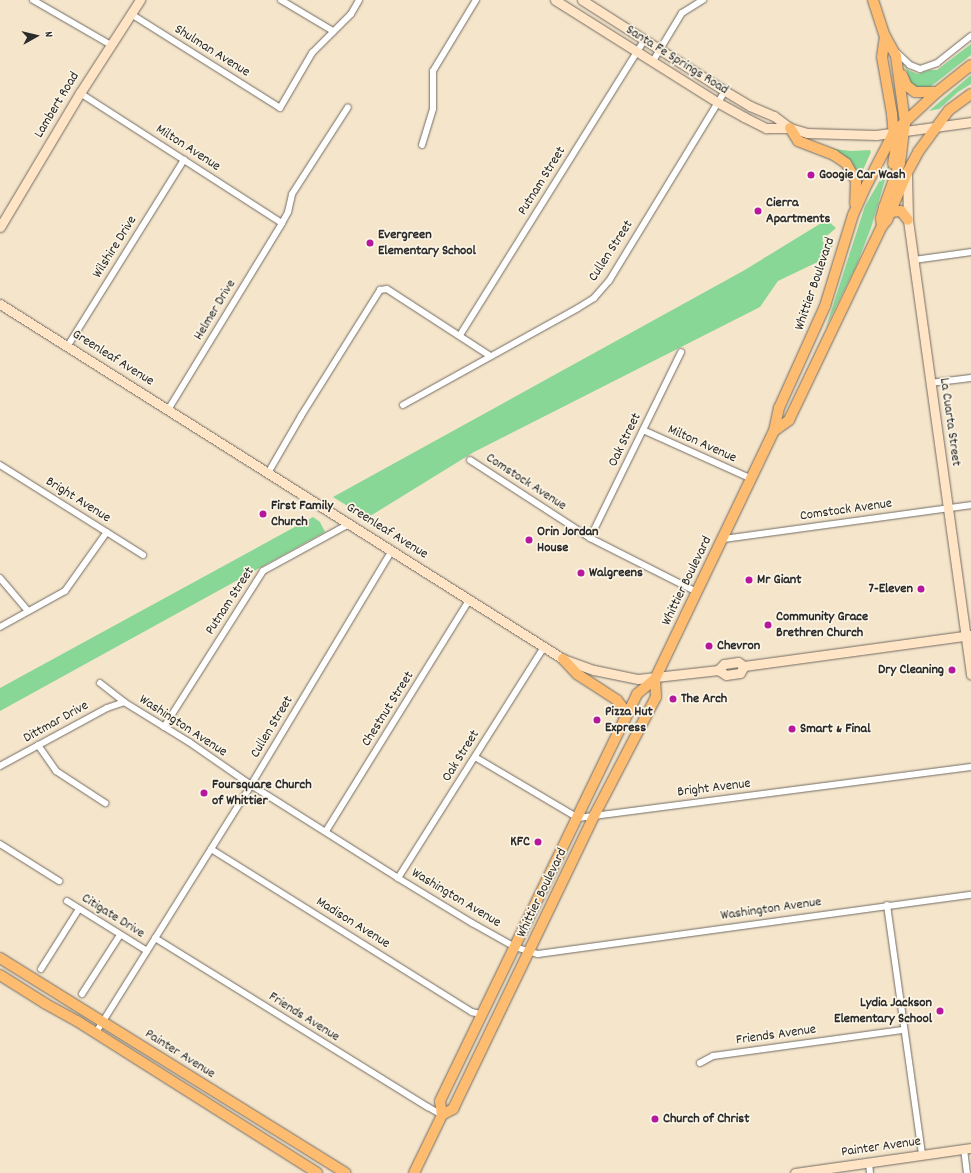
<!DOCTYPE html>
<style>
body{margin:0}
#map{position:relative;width:971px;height:1173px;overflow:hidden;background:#f5e5cb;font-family:Dekko,sans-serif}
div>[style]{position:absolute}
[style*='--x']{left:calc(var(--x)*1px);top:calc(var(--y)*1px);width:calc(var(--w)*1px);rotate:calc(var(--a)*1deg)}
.green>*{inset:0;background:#89d796}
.roads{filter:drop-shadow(0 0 1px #726c63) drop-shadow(0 0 1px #726c63)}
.street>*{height:6px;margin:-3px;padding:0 3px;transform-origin:3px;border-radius:3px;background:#fff}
.secondary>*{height:9px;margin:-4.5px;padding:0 4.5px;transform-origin:4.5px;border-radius:4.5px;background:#ffe4c6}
.primary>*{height:10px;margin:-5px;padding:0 5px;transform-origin:5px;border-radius:5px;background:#febc70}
.dots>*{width:11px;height:11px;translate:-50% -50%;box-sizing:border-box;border:2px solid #fcf5e5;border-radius:50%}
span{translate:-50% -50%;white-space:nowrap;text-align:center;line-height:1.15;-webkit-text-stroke:3.5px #fcf5e5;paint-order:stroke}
.street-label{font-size:14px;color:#2b2b2b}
.poi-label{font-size:14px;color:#2b2b2b;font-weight:700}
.left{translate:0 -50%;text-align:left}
.right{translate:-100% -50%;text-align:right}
.north{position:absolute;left:16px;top:16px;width:40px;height:40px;-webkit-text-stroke:3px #fcf5e5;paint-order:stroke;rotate:82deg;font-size:11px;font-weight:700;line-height:16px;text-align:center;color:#2b2b2b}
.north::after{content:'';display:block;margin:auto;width:14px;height:18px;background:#2b2b2b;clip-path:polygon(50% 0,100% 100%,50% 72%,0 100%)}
</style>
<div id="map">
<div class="green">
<div style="clip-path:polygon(971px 44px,971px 55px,929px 88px,916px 87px,910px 82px,905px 65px,908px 70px,918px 74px,930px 70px,937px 70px)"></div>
<div style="clip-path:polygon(971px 75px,971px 84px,958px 92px,939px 109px,929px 111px)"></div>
<div style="clip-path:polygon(826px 148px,851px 151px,870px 150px,871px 152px,863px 170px,858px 173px,850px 162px)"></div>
<div style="clip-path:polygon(890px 163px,871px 228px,857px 264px,826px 327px,865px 206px)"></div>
<div style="clip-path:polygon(828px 221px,836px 228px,822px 240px,826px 247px,834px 242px,828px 257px,778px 281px,760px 307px,474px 452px,367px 518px,333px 497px,743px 271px,823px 222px)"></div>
<div style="clip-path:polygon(313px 517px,320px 522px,325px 532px,0 711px,0 688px)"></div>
</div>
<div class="roads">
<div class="street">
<div style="--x:33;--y:0;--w:90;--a:30"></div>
<div style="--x:281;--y:0;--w:61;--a:30.8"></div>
<div style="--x:131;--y:14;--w:176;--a:32.2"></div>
<div style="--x:280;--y:108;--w:64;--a:-59.8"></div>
<div style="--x:312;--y:53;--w:55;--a:-45"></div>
<div style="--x:351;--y:14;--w:16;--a:-60"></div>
<div style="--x:895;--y:51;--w:21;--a:43"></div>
<div style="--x:910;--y:65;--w:11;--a:22"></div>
<div style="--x:920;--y:69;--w:18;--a:-19"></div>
<div style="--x:937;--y:63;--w:43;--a:-38.5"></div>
<div style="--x:653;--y:61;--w:56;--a:-58.9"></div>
<div style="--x:682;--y:13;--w:25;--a:-32"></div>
<div style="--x:80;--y:93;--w:240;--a:32.8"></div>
<div style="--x:422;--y:145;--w:38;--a:-73"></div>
<div style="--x:433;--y:109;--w:38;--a:-90"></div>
<div style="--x:433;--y:71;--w:83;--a:-58.8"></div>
<div style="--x:914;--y:260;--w:58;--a:-8"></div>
<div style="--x:460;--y:335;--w:348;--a:-58"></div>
<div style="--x:67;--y:347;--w:221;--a:-58"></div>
<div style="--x:930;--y:383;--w:41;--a:-7"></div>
<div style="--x:403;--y:405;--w:200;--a:-29"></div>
<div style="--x:578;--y:308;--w:19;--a:-32"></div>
<div style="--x:594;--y:298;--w:23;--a:-49"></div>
<div style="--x:609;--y:281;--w:223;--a:-58.6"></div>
<div style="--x:168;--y:410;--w:219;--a:-58.6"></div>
<div style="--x:282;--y:223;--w:13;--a:-61"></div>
<div style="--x:288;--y:212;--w:18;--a:-77"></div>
<div style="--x:292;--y:194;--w:103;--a:-57.2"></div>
<div style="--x:643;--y:430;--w:120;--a:24.2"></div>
<div style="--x:470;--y:460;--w:143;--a:33"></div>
<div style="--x:590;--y:538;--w:120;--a:26.8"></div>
<div style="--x:0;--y:465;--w:169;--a:32.2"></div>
<div style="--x:268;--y:473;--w:66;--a:-59.9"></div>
<div style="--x:301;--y:416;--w:149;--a:-57.9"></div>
<div style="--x:380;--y:290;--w:7;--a:-8"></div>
<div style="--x:387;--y:289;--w:123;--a:33"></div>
<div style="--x:590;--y:538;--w:207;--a:-63.9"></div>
<div style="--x:723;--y:539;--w:250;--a:-7.8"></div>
<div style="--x:0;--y:578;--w:43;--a:49.7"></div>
<div style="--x:0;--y:627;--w:74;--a:-29"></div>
<div style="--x:65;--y:591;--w:72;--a:-54.6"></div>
<div style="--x:100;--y:683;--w:31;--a:38"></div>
<div style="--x:124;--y:702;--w:76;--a:31.6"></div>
<div style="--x:189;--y:742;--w:75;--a:34.7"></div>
<div style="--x:251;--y:785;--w:174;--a:32.3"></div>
<div style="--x:398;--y:878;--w:87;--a:31.3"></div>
<div style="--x:472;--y:923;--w:49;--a:29.2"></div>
<div style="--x:515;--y:947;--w:24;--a:17"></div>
<div style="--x:538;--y:954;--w:437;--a:-7.8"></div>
<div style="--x:164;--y:727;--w:185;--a:-57.6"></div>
<div style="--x:263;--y:571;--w:98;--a:-28.7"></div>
<div style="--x:38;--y:745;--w:32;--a:55"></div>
<div style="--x:56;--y:771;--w:59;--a:33.1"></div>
<div style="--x:475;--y:757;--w:120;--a:30.6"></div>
<div style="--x:578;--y:818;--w:396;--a:-7.4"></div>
<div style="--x:0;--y:766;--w:122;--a:-28.5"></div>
<div style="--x:107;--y:708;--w:18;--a:-19"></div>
<div style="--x:326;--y:831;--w:273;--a:-58.2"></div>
<div style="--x:0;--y:844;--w:70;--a:32.1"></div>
<div style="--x:211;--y:849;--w:308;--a:32"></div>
<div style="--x:472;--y:1012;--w:11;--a:15"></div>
<div style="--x:398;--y:878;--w:273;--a:-57.7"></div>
<div style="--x:67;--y:901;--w:94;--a:32"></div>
<div style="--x:887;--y:905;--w:252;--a:82"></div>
<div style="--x:155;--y:938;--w:321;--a:31.8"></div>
<div style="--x:428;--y:1107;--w:16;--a:30"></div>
<div style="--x:41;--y:969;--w:71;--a:-57.7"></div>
<div style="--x:82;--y:994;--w:70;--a:-57.2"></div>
<div style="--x:95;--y:1034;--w:294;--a:-57.9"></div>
<div style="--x:251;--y:785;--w:272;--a:-59"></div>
<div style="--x:700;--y:1063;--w:15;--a:-28"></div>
<div style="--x:713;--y:1056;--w:193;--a:-7.8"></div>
<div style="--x:964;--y:1149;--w:24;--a:83"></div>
<div style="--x:869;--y:1162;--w:11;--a:85"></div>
</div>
<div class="secondary">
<div style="--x:555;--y:0;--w:191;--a:32.2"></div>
<div style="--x:717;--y:102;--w:31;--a:29"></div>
<div style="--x:744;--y:117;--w:25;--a:27"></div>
<div style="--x:766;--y:128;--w:24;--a:0"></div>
<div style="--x:582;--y:0;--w:169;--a:32.5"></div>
<div style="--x:725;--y:91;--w:29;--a:31"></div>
<div style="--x:750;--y:106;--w:26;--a:23"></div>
<div style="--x:774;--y:116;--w:20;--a:37"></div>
<div style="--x:790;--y:128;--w:18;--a:16"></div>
<div style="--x:807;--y:133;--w:69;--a:1.7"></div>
<div style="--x:876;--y:135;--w:96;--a:-7.8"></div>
<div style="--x:907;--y:175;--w:45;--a:88.7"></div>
<div style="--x:908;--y:220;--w:459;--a:82.1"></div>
<div style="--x:0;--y:227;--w:156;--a:-59.2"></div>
<div style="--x:80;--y:93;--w:111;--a:-57.2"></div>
<div style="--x:0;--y:304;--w:666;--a:32.23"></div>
<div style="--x:563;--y:659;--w:33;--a:20"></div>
<div style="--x:594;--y:670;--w:45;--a:11.6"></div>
<div style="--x:638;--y:679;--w:81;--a:-6.4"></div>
<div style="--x:718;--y:670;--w:9;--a:32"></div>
<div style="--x:726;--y:675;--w:14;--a:-8"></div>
<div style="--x:740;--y:673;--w:8;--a:-60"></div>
<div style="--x:718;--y:670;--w:8;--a:-45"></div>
<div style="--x:724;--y:664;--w:14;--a:-8"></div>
<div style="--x:738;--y:662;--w:7;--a:34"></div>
<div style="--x:744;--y:666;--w:229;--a:-7.8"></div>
<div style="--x:795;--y:1173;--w:178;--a:-8.1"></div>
</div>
<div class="primary">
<div style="--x:873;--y:0;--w:38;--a:72"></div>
<div style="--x:885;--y:36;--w:23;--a:61"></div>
<div style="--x:896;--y:56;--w:68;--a:82.3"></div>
<div style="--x:905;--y:123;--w:40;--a:97.1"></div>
<div style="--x:900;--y:163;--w:47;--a:110"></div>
<div style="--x:884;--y:207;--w:11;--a:105"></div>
<div style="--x:881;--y:218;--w:8;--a:83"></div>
<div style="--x:885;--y:36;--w:21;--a:98"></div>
<div style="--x:882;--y:57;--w:58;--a:80"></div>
<div style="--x:892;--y:114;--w:38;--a:85"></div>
<div style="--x:895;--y:152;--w:12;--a:99"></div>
<div style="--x:902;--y:75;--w:12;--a:66"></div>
<div style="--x:907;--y:86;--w:10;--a:37"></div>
<div style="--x:915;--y:92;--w:22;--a:0"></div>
<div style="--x:790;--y:128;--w:15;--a:58"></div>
<div style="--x:798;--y:141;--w:39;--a:21"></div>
<div style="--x:834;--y:155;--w:14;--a:34"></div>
<div style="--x:846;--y:163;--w:21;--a:61"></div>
<div style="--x:856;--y:181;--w:23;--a:92"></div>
<div style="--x:891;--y:212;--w:10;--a:-6"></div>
<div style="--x:901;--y:211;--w:11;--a:52"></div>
<div style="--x:774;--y:431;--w:19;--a:-36"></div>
<div style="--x:789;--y:420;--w:215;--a:-64.4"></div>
<div style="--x:882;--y:226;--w:8;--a:-50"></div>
<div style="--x:887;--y:220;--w:51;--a:-66.9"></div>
<div style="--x:907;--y:173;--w:24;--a:-62"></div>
<div style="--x:918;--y:152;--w:52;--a:-53.6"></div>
<div style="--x:949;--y:110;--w:27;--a:-36"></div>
<div style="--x:563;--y:659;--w:21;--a:47"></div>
<div style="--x:577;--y:674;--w:48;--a:33"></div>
<div style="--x:617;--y:700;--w:10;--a:53"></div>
<div style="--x:623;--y:708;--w:11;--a:80"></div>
<div style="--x:0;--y:958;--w:407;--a:31.9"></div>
<div style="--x:0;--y:975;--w:54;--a:32.2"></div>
<div style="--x:46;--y:1004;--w:35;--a:29"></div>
<div style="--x:77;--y:1021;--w:284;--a:32.3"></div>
<div style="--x:442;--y:1115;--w:13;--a:-29"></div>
<div style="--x:453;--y:1109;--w:325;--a:-64.3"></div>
<div style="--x:594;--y:816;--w:134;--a:-62.5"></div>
<div style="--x:656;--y:697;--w:18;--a:-93"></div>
<div style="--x:414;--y:1173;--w:64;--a:-64.2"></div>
<div style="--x:442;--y:1115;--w:14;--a:-98"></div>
<div style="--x:440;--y:1101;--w:424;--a:-64.2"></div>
<div style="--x:625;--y:719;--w:28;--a:-64"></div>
<div style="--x:637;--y:694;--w:23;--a:-40"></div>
<div style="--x:655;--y:679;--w:275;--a:-64.4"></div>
<div style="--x:774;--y:431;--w:24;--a:-78"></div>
<div style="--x:779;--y:408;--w:112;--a:-65.7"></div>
<div style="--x:825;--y:306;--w:95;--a:-72.9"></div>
<div style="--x:853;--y:215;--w:27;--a:-66"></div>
<div style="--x:864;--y:190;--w:65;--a:-62.7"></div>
<div style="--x:894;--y:132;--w:59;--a:-42.9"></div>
<div style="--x:937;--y:92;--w:43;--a:-38.5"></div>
</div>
</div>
<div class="dots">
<div style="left:811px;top:175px;background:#b5179e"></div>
<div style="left:758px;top:211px;background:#b5179e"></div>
<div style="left:370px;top:243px;background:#b5179e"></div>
<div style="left:263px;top:514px;background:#b5179e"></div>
<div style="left:529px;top:540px;background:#b5179e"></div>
<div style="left:581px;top:573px;background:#b5179e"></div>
<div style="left:749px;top:580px;background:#b5179e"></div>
<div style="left:921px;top:589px;background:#b5179e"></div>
<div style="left:768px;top:625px;background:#b5179e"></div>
<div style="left:709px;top:646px;background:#b5179e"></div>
<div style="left:952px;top:670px;background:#b5179e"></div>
<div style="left:673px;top:699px;background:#b5179e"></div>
<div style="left:597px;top:720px;background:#b5179e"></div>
<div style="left:792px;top:729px;background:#b5179e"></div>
<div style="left:204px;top:793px;background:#b5179e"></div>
<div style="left:538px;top:842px;background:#b5179e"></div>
<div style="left:940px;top:1011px;background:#b5179e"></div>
<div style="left:655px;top:1119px;background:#b5179e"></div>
</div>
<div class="street-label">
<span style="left:212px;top:51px;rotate:32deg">Shulman Avenue</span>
<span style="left:677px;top:60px;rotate:32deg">Santa Fe Springs Road</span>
<span style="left:57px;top:105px;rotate:-59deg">Lambert Road</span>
<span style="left:188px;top:148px;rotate:33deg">Milton Avenue</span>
<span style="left:542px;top:181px;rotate:-58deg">Putnam Street</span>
<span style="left:115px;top:247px;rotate:-58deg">Wilshire Drive</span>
<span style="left:611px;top:251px;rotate:-57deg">Cullen Street</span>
<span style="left:815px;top:284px;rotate:-71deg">Whittier Boulevard</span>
<span style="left:215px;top:310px;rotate:-59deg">Helmer Drive</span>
<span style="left:113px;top:358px;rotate:32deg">Greenleaf Avenue</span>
<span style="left:950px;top:422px;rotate:82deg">La Cuarta Street</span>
<span style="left:625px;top:440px;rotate:-64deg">Oak Street</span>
<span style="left:702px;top:444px;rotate:24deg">Milton Avenue</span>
<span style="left:526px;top:482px;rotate:33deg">Comstock Avenue</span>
<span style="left:78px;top:500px;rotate:32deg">Bright Avenue</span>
<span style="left:846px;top:510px;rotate:-8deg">Comstock Avenue</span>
<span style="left:387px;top:531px;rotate:32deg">Greenleaf Avenue</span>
<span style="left:687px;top:581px;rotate:-64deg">Whittier Boulevard</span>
<span style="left:230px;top:601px;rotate:-57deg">Putnam Street</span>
<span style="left:388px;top:709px;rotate:-58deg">Chestnut Street</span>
<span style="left:56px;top:722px;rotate:-29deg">Dittmar Drive</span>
<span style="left:183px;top:726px;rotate:33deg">Washington Avenue</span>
<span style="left:272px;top:727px;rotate:-59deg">Cullen Street</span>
<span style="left:461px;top:756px;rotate:-58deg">Oak Street</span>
<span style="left:714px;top:788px;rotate:-7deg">Bright Avenue</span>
<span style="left:542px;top:893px;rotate:-64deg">Whittier Boulevard</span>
<span style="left:456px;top:898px;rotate:31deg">Washington Avenue</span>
<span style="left:771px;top:909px;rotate:-8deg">Washington Avenue</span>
<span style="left:113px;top:916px;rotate:32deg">Citigate Drive</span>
<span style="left:353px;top:923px;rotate:32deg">Madison Avenue</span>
<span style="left:304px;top:1017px;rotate:32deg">Friends Avenue</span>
<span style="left:776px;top:1035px;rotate:-8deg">Friends Avenue</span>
<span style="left:180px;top:1054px;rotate:32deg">Painter Avenue</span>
<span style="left:881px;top:1147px;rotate:-8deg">Painter Avenue</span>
</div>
<div class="poi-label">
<span class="left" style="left:819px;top:175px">Googie Car Wash</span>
<span class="left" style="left:766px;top:211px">Cierra<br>Apartments</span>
<span class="left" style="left:378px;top:243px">Evergreen<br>Elementary School</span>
<span class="left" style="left:271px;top:514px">First Family<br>Church</span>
<span class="left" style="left:537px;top:540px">Orin Jordan<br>House</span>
<span class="left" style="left:589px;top:573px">Walgreens</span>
<span class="left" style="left:757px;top:580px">Mr Giant</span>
<span class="right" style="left:913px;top:589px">7-Eleven</span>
<span class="left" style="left:776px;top:625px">Community Grace<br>Brethren Church</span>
<span class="left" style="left:717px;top:646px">Chevron</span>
<span class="right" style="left:944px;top:670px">Dry Cleaning</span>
<span class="left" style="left:681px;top:699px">The Arch</span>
<span class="left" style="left:605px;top:720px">Pizza Hut<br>Express</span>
<span class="left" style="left:800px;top:729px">Smart &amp; Final</span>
<span class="left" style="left:212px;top:793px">Foursquare Church<br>of Whittier</span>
<span class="right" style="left:530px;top:842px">KFC</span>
<span class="right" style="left:932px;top:1011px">Lydia Jackson<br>Elementary School</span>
<span class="left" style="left:663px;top:1119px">Church of Christ</span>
</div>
<div class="north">N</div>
</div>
